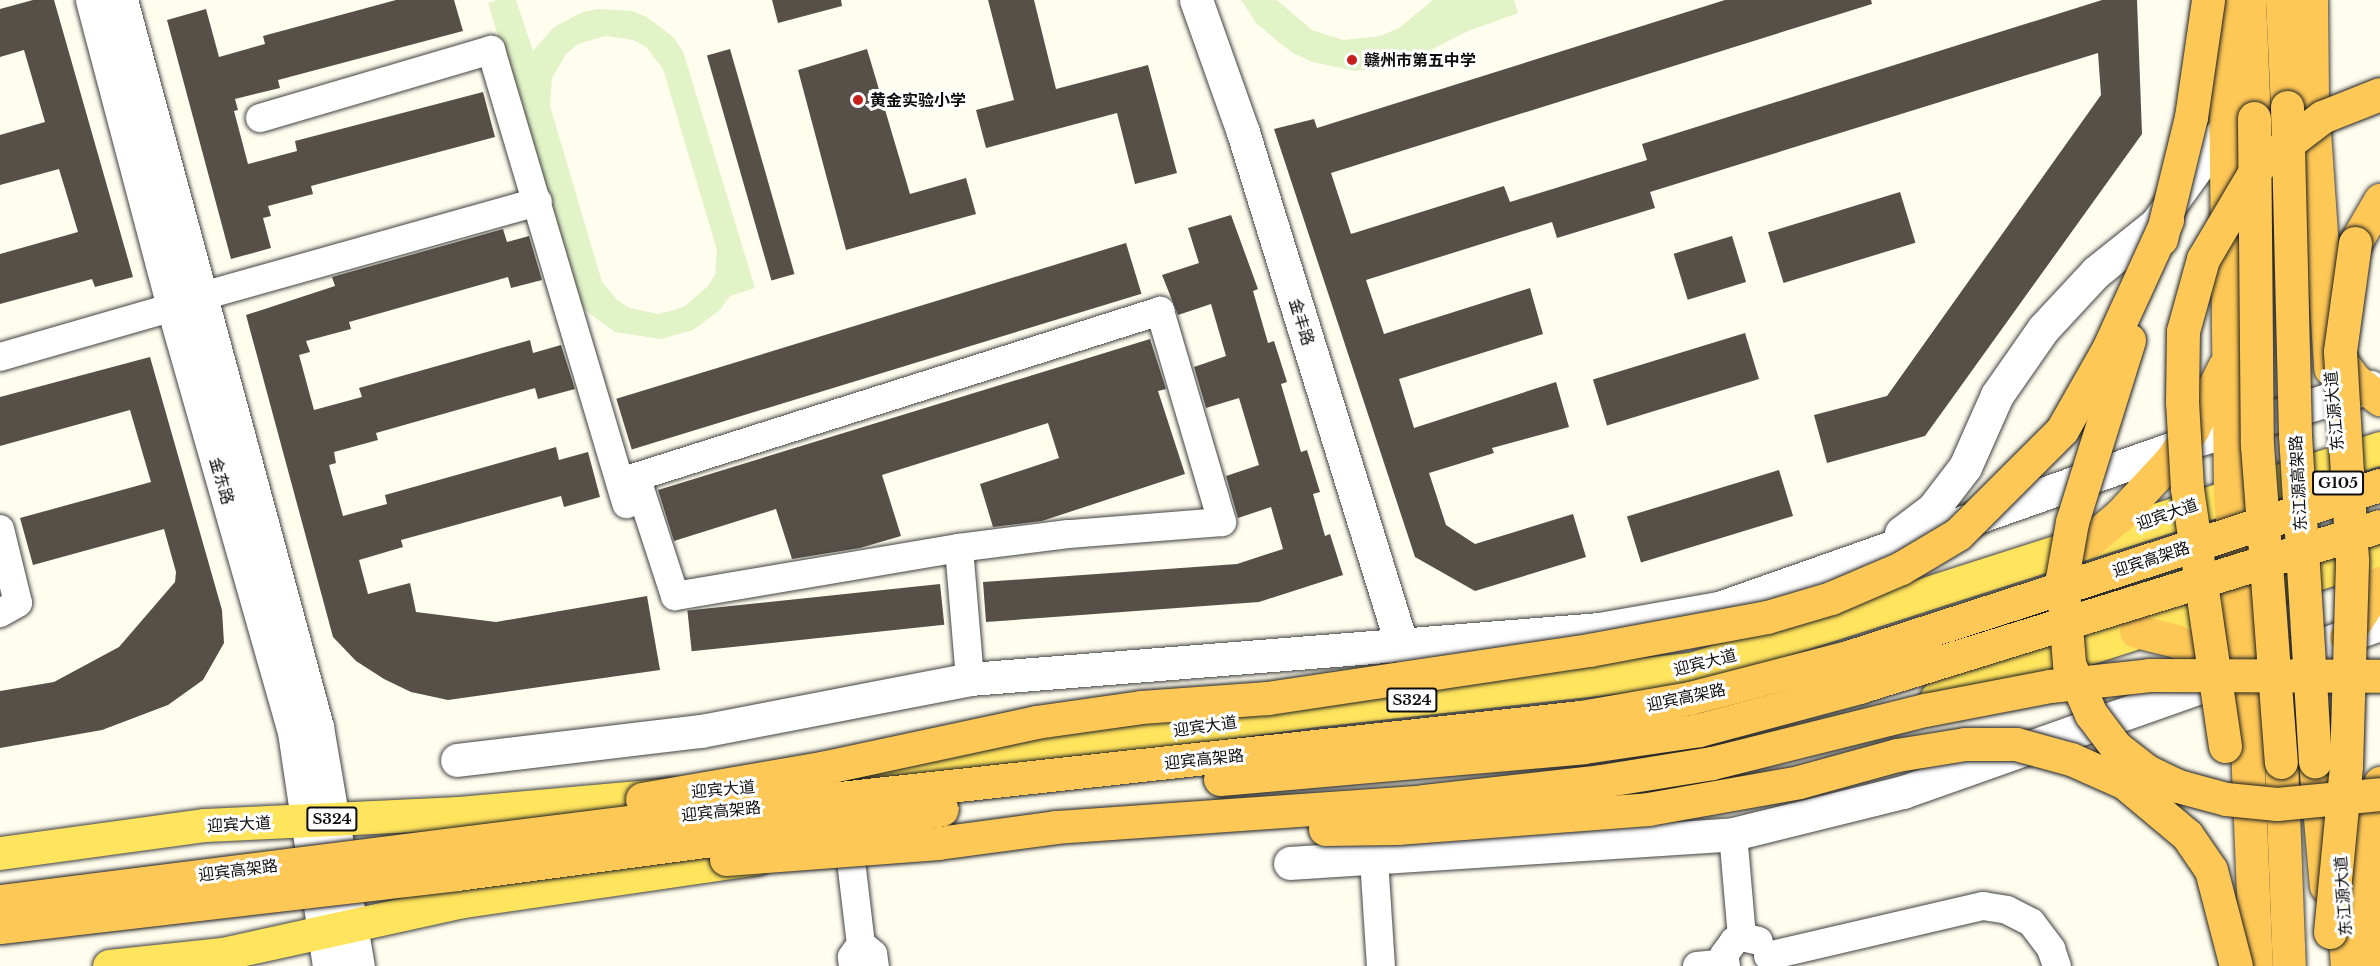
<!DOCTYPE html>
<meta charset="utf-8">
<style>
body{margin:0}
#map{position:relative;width:2380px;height:966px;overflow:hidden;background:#fffdee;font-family:"Libre Baskerville","Noto Sans SC",serif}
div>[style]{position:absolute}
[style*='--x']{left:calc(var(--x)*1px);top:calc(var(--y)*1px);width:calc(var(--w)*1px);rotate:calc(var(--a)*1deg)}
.pitch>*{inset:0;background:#e1f3c7}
.building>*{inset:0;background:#575049;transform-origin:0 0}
.roads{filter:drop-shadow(0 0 2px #414141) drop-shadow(0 0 2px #414141)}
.minor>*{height:28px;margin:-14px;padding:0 14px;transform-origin:14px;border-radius:14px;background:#fff}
.tertiary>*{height:33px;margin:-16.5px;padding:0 16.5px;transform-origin:16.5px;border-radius:16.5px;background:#fff}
.primary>*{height:33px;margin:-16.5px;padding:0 16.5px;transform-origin:16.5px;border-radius:16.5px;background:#ffe45e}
.trunk>*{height:33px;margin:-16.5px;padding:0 16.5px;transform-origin:16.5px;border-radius:16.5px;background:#fec856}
.bridges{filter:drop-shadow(0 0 2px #1f1f1f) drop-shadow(0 0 2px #1f1f1f)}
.trunk-bridge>*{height:33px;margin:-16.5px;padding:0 16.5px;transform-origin:16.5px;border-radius:16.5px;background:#fec856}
.dots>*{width:16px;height:16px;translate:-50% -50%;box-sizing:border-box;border:3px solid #fff;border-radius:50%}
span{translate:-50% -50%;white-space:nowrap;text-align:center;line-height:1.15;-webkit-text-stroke:6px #fff;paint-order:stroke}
.shield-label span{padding:2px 4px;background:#fff;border:2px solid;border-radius:4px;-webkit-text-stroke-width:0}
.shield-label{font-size:15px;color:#0e0e0e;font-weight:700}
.poi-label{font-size:16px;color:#0e0e0e;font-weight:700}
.left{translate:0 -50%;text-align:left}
.street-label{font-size:16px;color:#0e0e0e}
</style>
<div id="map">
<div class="pitch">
<div style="clip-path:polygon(evenodd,497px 0,516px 0,533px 51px,554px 27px,583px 12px,599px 9px,632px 11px,647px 17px,673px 37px,683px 51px,755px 288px,730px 296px,720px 310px,693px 330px,661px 339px,615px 332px,589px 313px,578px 301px,488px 3px,497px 0,605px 36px,633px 40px,646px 47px,663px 69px,717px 250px,715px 275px,707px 287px,685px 306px,671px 311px,658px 314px,630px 308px,618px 301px,602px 282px,550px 106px,552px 78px,566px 54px,578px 44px,605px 36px)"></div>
<div style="clip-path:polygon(1241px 0,1277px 0,1312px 30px,1343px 40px,1380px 36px,1399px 28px,1433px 0,1514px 0,1518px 13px,1468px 31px,1401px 65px,1356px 71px,1312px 62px,1291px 52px,1257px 24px)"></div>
</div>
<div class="building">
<div style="clip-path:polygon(33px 0,54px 0,133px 277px,95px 287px,92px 279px,0 304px,0 254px,78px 232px,59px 169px,0 185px,0 135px,45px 122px,24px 50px,0 57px,0 9px)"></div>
<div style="clip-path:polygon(396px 0,454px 0,463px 31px,278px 80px,280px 88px,235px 99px,238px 110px,234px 111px,248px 164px,297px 151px,295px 141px,483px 92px,495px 137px,311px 186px,313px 194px,268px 206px,271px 216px,263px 218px,271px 248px,231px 259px,167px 20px,206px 9px,219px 57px,265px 44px,263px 36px)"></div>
<div style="clip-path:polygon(772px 0,841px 0,842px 6px,778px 23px)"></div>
<div style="clip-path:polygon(988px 0,1034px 0,1056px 89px,1148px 65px,1177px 173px,1135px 184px,1117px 113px,986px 148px,976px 110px,1014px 100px)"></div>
<div style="clip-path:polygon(1725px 0,1871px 0,1872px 4px,1331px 173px,1351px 234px,1504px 186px,1510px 202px,1647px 160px,1642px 144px,2102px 0,2137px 0,2142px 134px,1925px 436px,1827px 463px,1814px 415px,1887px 396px,2101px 95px,2098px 53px,1650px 192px,1655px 208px,1557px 238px,1552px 222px,1366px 280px,1384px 334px,1530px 288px,1543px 334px,1399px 379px,1414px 428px,1556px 382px,1569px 427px,1492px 448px,1494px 453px,1429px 473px,1446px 525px,1475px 544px,1573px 514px,1586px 557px,1475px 591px,1415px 557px,1274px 129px,1314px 119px,1317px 128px)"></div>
<div style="left:730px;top:49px;width:234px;height:24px;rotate:74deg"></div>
<div style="clip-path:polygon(867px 49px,910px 194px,966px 178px,976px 214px,846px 250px,798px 70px)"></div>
<div style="left:1900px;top:192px;width:53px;height:138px;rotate:73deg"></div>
<div style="clip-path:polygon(1231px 215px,1258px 289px,1253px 291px,1268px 343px,1274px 341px,1287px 382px,1281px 384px,1301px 452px,1307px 450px,1320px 492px,1313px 494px,1325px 536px,1330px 534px,1343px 575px,1259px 602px,986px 622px,983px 582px,1237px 564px,1283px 549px,1271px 507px,1238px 518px,1226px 476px,1259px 465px,1239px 398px,1206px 408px,1194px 367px,1226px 356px,1211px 304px,1178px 315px,1162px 275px,1199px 263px,1188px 228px)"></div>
<div style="clip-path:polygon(503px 229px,507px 242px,529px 236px,542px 280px,511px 288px,508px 277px,349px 322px,351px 329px,306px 341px,310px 352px,299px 355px,314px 410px,362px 397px,359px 388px,530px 340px,533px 353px,561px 345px,575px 389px,538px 399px,535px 388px,376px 433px,378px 440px,334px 452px,336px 463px,329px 465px,343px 516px,387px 504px,385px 495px,556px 447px,559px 460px,588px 452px,600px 497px,564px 507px,561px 496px,401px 540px,403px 547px,359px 560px,368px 594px,410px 583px,416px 612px,496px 622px,647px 596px,660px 670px,448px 700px,411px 692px,384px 679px,356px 661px,333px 637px,246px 315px,335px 286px,332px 277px)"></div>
<div style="left:1732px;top:236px;width:48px;height:61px;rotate:73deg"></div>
<div style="left:1126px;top:243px;width:53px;height:533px;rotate:73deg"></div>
<div style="left:1745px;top:333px;width:48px;height:159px;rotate:73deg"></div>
<div style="clip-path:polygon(1150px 339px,1166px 389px,1158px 391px,1185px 474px,1042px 521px,993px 527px,980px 484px,1059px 458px,1048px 423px,882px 475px,901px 536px,860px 548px,792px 559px,776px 509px,674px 541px,658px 490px)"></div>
<div style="clip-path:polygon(150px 357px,222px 610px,224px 643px,203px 680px,168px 705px,102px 730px,0 748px,0 691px,54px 682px,119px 647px,175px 582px,176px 572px,164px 529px,33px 565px,20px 518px,151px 482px,130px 410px,0 446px,0 397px)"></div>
<div style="left:1779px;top:470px;width:48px;height:159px;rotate:73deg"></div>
<div style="left:940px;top:584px;width:41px;height:254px;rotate:84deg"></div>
</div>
<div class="roads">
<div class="minor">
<div style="--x:260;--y:118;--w:241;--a:-16.4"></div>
<div style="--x:491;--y:50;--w:474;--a:73.4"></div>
<div style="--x:199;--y:297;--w:352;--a:-15.7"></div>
<div style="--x:1160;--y:311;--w:220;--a:73.6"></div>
<div style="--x:1222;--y:522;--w:154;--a:175.5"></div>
<div style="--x:1068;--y:534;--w:110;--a:172.7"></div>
<div style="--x:959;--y:548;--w:288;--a:170.4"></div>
<div style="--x:675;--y:596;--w:125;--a:-108.1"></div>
<div style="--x:636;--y:477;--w:550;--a:-17.58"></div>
<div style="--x:0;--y:357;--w:180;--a:-16.1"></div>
<div style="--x:0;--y:529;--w:76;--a:76.3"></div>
<div style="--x:18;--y:603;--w:21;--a:151"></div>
<div style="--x:959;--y:548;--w:131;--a:85.2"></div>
<div style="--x:1733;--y:834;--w:103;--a:85"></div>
<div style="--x:849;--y:844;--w:101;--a:83.2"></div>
<div style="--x:861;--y:944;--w:16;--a:125"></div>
<div style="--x:852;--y:957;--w:9;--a:84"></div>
<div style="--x:1374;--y:859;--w:107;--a:86.3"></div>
<div style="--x:861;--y:944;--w:16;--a:40"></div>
<div style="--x:873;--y:954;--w:12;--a:81"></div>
<div style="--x:1768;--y:956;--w:221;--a:-13.1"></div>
<div style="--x:1983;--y:906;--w:24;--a:9"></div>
<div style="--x:2007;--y:910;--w:27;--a:27"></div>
<div style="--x:2031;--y:922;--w:34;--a:53"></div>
<div style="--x:2051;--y:949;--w:18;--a:71"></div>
<div style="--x:1697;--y:966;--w:28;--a:-6"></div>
<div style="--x:1726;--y:966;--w:11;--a:-100"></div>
<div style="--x:1724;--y:955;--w:17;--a:-54"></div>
<div style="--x:1734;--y:941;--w:9;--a:-27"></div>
<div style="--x:1742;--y:937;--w:17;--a:13"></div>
</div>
<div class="tertiary">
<div style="--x:92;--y:0;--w:318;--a:75.2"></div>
<div style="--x:173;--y:307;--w:442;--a:74.1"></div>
<div style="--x:294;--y:732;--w:237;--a:81.5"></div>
<div style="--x:121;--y:0;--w:753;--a:74.91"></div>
<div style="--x:317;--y:727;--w:242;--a:80.3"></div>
<div style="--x:1196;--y:0;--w:140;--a:70.4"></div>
<div style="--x:1243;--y:132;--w:538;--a:72.81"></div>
<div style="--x:1901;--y:533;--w:39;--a:-37"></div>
<div style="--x:1932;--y:510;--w:54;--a:-52.5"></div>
<div style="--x:1965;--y:467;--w:79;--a:-66"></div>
<div style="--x:1997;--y:395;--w:80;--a:-55.1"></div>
<div style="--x:2043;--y:329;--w:78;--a:-47.1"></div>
<div style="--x:2096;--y:272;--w:77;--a:-38.7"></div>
<div style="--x:2156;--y:224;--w:115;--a:-54.2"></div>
<div style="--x:2283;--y:658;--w:103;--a:-19.3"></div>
<div style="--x:457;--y:760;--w:246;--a:-6.8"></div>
<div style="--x:701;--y:731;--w:274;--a:-10.9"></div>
<div style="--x:970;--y:679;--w:632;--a:-4.54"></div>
<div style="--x:1600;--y:629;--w:121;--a:-10"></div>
<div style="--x:1719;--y:608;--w:490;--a:-19.4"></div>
<div style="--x:2181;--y:445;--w:198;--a:-17.1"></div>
<div style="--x:1290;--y:863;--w:444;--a:-3.7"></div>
<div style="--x:1733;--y:834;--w:175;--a:-13.9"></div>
<div style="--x:1903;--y:792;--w:345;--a:-19.5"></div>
</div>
<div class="primary">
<div style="--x:1937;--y:697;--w:466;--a:-18"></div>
<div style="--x:864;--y:772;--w:466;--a:-7.8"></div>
<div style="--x:1326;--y:709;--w:367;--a:-6.3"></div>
<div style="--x:1691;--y:669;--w:724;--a:-17.78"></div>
<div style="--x:0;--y:853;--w:207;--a:-7.8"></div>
<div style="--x:205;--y:825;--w:254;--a:-2.7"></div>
<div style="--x:459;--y:813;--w:212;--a:-5.1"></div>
<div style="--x:109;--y:966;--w:114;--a:-6.1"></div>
<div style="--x:222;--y:954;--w:247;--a:-12.4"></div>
<div style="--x:463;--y:901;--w:296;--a:-8.3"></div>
</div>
<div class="trunk">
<div style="--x:2224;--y:0;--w:493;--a:89.3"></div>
<div style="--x:2230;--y:493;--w:179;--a:85.5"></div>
<div style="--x:2244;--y:671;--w:295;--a:87.7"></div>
<div style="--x:2249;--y:0;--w:118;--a:87.6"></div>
<div style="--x:2282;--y:0;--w:107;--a:87.3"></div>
<div style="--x:2311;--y:0;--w:102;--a:89.4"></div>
<div style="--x:2312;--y:102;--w:267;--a:86.1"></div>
<div style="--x:2355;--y:243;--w:50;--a:-59.8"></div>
<div style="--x:2330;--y:347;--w:40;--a:53"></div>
<div style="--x:2354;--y:379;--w:33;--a:38"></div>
<div style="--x:2089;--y:541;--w:39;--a:-40"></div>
<div style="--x:2119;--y:516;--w:76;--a:-47.1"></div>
<div style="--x:2171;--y:460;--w:39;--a:-55"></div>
<div style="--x:2193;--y:428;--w:68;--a:-63.1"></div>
<div style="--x:2136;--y:631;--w:41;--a:14"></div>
<div style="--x:2176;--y:641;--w:19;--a:28"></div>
<div style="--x:2193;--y:650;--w:46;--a:42.4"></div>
<div style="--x:2346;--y:637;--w:64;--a:-57.8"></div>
<div style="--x:2315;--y:761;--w:125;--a:85"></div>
<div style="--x:2281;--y:762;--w:204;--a:87.8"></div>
<div style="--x:2342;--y:893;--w:73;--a:86.1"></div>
<div style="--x:2366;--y:966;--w:125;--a:-88.2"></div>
<div style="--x:2370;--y:841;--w:59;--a:-80.2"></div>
</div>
</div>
<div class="bridges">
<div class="trunk-bridge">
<div style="--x:2287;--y:107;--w:328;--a:88.6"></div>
<div style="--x:2295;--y:435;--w:327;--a:86.5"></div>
<div style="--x:2254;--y:118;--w:327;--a:89.5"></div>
<div style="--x:2257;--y:445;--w:318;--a:85.7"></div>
<div style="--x:2161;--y:239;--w:126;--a:-76.2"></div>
<div style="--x:2191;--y:117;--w:118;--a:-81.7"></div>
<div style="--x:2129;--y:340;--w:191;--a:107.4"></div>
<div style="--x:2072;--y:522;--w:57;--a:100.1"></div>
<div style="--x:2062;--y:578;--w:86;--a:85.3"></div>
<div style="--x:2069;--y:664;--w:55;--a:66.3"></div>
<div style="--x:2091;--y:714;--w:41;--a:52.9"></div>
<div style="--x:2116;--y:747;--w:39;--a:38"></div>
<div style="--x:2147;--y:771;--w:34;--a:26"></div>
<div style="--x:2178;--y:786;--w:50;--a:15.2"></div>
<div style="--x:2226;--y:799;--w:51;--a:5.6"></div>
<div style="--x:2277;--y:804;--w:103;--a:-5.5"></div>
<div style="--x:2225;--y:746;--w:261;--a:-98.4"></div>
<div style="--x:2187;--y:488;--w:86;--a:-93.3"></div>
<div style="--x:2182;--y:402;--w:71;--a:-89.2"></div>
<div style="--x:2183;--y:331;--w:75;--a:-74.5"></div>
<div style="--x:2203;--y:259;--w:108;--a:-59.4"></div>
<div style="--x:2258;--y:166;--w:81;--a:-37.4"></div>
<div style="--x:2322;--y:117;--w:62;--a:-21.6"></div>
<div style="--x:1220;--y:779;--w:365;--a:-5"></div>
<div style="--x:1584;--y:747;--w:116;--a:-8.4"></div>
<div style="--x:1699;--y:730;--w:166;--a:-15"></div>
<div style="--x:1859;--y:687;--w:545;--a:-17.17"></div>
<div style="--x:642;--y:799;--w:183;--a:-9.8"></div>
<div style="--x:822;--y:768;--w:219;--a:-12.1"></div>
<div style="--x:1036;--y:722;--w:106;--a:-8.1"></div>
<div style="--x:1141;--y:707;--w:127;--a:-4.1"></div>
<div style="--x:1268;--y:698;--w:325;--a:-8.5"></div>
<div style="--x:1589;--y:650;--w:181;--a:-10.5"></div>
<div style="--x:1767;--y:617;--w:67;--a:-16.5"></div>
<div style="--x:1831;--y:598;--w:76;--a:-23.2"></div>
<div style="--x:1901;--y:568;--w:66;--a:-30.8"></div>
<div style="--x:1958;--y:534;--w:147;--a:-45"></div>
<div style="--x:2062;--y:430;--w:93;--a:-60.4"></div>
<div style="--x:2108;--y:349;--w:142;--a:-65.4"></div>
<div style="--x:1325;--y:829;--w:72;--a:-0.8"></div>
<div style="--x:1397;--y:828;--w:252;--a:-4.3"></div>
<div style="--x:1648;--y:809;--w:153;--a:-10.1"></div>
<div style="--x:1799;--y:782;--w:102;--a:-15.4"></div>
<div style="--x:1897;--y:755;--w:69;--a:-9.2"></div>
<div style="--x:1965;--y:744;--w:51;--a:0"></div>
<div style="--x:2016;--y:744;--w:57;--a:15.3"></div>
<div style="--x:2071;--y:759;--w:59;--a:24"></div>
<div style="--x:2125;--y:783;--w:81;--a:40"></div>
<div style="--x:2187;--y:835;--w:42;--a:55.6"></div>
<div style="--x:2211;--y:870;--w:99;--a:75.4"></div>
<div style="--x:726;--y:859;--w:213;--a:-4.3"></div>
<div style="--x:938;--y:843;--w:119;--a:-7.7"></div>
<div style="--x:1056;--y:827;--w:369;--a:-4"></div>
<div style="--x:1424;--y:801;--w:178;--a:-6.4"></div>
<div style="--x:1601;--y:781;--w:112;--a:-9.2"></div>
<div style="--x:1712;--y:763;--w:219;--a:-14"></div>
<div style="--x:1925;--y:710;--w:127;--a:-10.9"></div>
<div style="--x:2050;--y:686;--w:100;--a:-6.3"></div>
<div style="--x:2149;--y:675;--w:231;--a:0.2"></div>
<div style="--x:0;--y:901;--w:680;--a:-7.18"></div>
<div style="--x:675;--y:816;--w:911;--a:-6.24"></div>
<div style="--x:1581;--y:717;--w:111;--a:-9.9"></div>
<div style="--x:1690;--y:698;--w:166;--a:-14.6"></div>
<div style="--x:1851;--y:656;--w:556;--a:-17.91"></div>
<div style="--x:0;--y:927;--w:460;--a:-6.6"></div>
<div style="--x:457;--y:874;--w:489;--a:-7.6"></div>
<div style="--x:2330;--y:932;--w:167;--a:-84.5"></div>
<div style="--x:2346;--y:766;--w:206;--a:-88.3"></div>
<div style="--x:2352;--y:560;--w:209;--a:-93.3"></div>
<div style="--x:2340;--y:351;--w:109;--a:-82.1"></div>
</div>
</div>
<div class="dots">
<div style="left:1352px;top:60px;background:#c7201c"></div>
<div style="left:858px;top:100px;background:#c7201c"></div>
</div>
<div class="shield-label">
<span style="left:2338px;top:483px">G105</span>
<span style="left:1412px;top:700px">S324</span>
<span style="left:332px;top:819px">S324</span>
</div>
<div class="poi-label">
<span class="left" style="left:1364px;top:60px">赣州市第五中学</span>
<span class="left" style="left:870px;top:100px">黄金实验小学</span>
</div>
<div class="street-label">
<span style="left:1302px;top:322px;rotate:73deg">金丰路</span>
<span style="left:2334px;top:411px;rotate:-95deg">东江源大道</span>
<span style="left:222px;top:481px;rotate:74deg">金东路</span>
<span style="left:2298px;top:483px;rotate:-93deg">东江源高架路</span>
<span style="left:2167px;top:514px;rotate:-19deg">迎宾大道</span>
<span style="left:2151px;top:559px;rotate:-18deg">迎宾高架路</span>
<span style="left:1705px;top:662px;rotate:-14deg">迎宾大道</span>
<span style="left:1686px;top:697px;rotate:-12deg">迎宾高架路</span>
<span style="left:1205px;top:726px;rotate:-8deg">迎宾大道</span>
<span style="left:1204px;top:759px;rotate:-6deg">迎宾高架路</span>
<span style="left:723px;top:789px;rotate:-5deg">迎宾大道</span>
<span style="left:721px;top:811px;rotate:-6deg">迎宾高架路</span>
<span style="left:239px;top:824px;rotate:-3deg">迎宾大道</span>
<span style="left:238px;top:870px;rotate:-7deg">迎宾高架路</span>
<span style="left:2343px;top:896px;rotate:-94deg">东江源大道</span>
</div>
</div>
